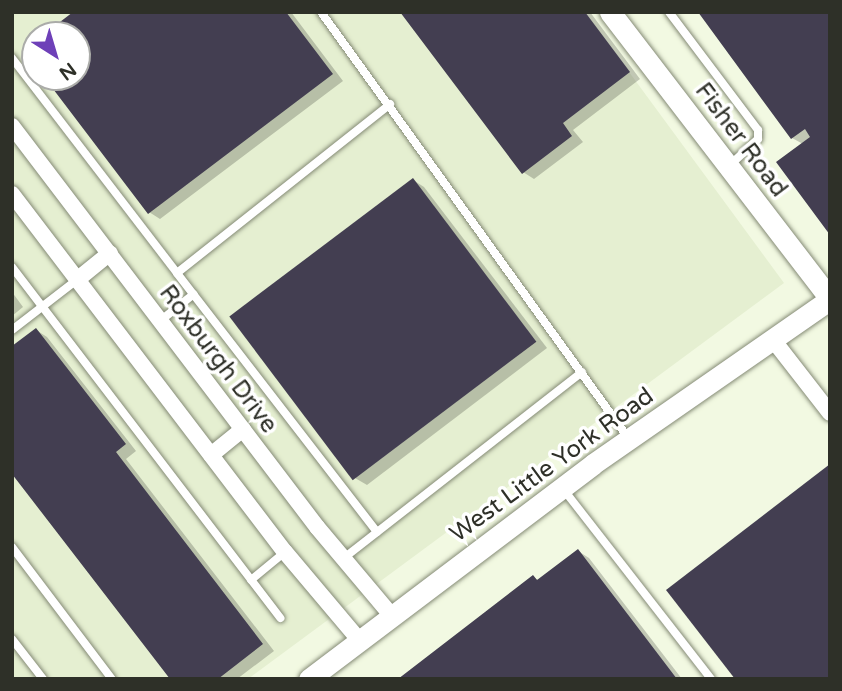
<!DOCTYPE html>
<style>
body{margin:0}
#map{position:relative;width:842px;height:691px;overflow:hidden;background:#f2f9e2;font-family:"Varela Round",sans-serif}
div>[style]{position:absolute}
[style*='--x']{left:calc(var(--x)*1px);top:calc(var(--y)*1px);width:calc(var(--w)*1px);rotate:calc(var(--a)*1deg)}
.built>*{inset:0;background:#e5efd1}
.shadow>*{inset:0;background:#0003}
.building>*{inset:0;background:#433e51;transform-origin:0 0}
.roads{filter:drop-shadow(0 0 2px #858b76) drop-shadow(0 0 2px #858b76)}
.lane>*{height:8px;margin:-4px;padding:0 4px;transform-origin:4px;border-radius:4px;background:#fff}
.street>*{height:16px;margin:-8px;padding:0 8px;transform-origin:8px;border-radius:8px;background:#fff}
.secondary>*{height:21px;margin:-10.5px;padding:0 10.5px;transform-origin:10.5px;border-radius:10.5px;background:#fff}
span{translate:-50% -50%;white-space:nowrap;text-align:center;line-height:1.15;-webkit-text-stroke:7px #fff;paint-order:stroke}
.street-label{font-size:24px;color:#2e3028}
.frame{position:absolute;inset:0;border:14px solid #2e3028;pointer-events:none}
.north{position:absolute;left:21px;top:21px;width:70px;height:70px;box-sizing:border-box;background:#fff;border:2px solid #abaca9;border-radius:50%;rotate:143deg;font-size:19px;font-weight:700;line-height:28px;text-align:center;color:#2e3028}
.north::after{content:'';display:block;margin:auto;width:24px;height:32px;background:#6e40b8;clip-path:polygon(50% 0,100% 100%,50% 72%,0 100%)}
</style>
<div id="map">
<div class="built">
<div style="clip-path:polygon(evenodd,12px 12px,585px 12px,784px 283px,248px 679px,12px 679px,12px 12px,35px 35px,77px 35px,77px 77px,35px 77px,35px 35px)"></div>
</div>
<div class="shadow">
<div style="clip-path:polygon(76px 12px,291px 12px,343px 81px,160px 219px,149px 212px,46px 77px,77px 77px,77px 35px,46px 35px)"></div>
<div style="clip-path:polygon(402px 12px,590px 12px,640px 79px,573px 130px,583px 142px,534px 179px,523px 172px)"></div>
<div style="clip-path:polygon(830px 12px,830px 232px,803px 144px,792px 138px)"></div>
<div style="clip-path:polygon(413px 180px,424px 187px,547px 348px,367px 485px,355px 478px)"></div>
<div style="clip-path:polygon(12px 292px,23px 307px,12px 316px)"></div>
<div style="clip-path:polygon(36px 330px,47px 337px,136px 451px,126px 459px,274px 651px,237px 679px,173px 679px)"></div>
<div style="clip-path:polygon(578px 551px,589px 558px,682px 679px,401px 679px,533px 577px,540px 581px)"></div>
</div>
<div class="building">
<div style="clip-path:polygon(73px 12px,286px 12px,333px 74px,148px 214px,44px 77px,77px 77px,77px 35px,43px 35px)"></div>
<div style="clip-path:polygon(400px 12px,585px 12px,630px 72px,563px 123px,572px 136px,522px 174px)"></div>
<div style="clip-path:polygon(698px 12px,830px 12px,830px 235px,776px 162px,810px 137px,805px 129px,791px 139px)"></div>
<div style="clip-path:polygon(35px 41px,35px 65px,23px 50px)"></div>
<div style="left:413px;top:178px;width:205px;height:230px;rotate:53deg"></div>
<div style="clip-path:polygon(36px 328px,126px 444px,116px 452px,263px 644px,218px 679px,170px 679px,12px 474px,12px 346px)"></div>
<div style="clip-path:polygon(830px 464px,830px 679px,735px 679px,666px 590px)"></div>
<div style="clip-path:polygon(578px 549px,677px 679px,398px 679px,533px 575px,537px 580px)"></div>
</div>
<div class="roads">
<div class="lane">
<div style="--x:321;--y:12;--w:526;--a:54.2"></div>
<div style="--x:669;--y:12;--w:148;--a:53"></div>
<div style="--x:758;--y:130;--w:9;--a:90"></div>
<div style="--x:758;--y:139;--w:40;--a:137"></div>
<div style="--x:12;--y:58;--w:271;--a:52.5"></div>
<div style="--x:12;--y:267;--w:442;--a:52.6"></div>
<div style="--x:160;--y:321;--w:43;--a:-38.5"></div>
<div style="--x:12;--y:330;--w:83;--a:-37.7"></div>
<div style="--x:564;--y:490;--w:239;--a:52.1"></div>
<div style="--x:377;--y:532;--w:327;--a:-127.7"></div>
<div style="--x:177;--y:273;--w:272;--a:-38.4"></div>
<div style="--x:12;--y:547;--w:166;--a:52.9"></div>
<div style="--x:344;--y:558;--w:302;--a:-38"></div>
<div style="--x:251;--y:580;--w:44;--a:-39.5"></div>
<div style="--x:12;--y:639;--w:51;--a:52.2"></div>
</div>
<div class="street">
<div style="--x:12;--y:126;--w:504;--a:52.74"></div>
<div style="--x:317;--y:527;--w:116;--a:49.9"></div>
<div style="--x:12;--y:194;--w:450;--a:52.7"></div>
<div style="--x:285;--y:552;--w:115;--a:49.9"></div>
<div style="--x:78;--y:279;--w:41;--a:-39.1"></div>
<div style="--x:774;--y:341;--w:91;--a:52.1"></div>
<div style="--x:211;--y:455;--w:41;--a:-39.1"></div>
</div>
<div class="secondary">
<div style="--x:610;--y:12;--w:362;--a:52.5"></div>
<div style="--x:309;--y:679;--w:356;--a:-37.1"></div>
<div style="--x:593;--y:464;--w:289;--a:-34.8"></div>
</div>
</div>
<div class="street-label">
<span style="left:741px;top:140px;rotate:53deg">Fisher Road</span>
<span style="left:218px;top:359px;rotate:53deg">Roxburgh Drive</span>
<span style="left:552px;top:465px;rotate:-36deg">West Little York Road</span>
</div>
<div class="frame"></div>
<div class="north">N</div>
</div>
